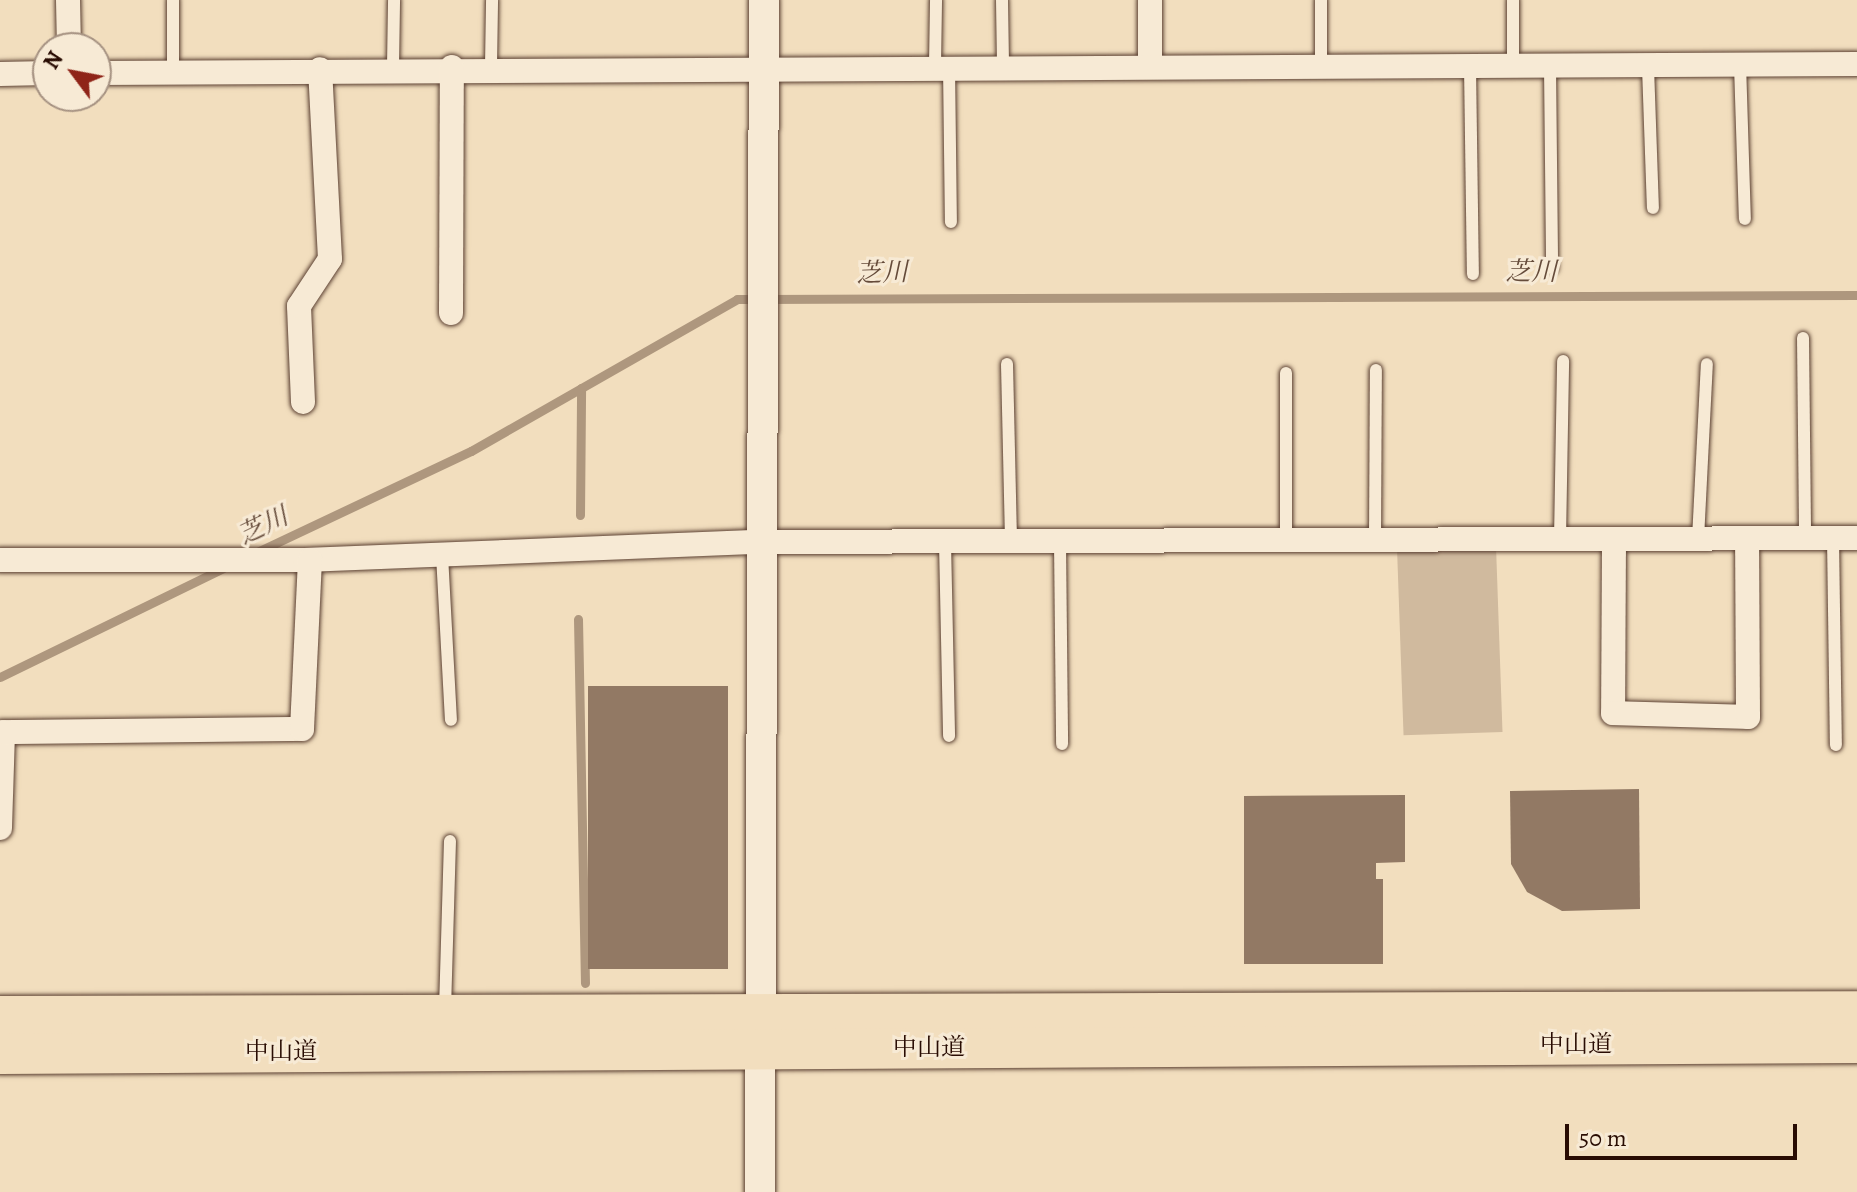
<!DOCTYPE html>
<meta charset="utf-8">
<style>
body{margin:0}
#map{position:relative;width:1857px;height:1192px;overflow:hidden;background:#f2debe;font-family:Alegreya,"Noto Serif JP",serif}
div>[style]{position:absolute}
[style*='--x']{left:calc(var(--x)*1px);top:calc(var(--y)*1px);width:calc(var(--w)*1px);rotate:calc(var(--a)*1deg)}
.green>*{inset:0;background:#d0ba9e;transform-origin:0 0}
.stream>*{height:9px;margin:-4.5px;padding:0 4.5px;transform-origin:4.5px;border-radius:4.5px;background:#ae977e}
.building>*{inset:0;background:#927964;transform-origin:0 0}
.roads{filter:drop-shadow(0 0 2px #5b4032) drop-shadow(0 0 2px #5b4032)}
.service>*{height:12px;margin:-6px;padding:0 6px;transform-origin:6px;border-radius:6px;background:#f7ead5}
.minor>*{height:24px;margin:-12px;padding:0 12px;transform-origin:12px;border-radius:12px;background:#f7ead5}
.tertiary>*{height:30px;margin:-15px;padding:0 15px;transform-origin:15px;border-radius:15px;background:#f7ead5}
.trunk>*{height:40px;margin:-20px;padding:0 20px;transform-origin:20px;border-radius:20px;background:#f2debe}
span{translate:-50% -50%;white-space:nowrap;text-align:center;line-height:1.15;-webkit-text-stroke:6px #f7ead5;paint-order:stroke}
.street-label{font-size:24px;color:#290c03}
.water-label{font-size:26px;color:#654b3a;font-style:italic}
.north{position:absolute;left:32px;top:32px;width:80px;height:80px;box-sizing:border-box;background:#f7ead5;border:2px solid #a59181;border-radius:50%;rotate:302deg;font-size:22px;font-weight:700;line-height:32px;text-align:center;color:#290c03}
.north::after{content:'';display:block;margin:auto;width:28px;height:36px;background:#8f2418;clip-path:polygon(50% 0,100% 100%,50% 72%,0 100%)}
.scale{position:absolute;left:1565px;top:1124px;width:232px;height:36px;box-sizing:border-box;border:4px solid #290c03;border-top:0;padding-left:10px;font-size:24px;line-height:28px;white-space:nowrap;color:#290c03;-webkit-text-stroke:6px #f7ead5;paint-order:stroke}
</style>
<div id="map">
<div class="green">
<div style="left:1496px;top:546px;width:186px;height:99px;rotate:88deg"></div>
</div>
<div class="stream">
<div style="--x:580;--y:515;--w:127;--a:-89.5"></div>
<div style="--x:255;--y:553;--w:239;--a:-25.3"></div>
<div style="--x:471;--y:451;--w:306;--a:-29.7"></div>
<div style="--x:737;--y:299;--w:1120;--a:-0.2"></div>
<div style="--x:578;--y:619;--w:364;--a:88.9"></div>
<div style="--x:0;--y:677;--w:248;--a:-26"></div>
</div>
<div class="building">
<div style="left:588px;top:686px;width:140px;height:283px"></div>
<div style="clip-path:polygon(1639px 789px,1640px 909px,1562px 911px,1527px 892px,1511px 864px,1510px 791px)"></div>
<div style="clip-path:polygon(1405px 795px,1405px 862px,1376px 863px,1376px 879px,1383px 879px,1383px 964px,1244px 964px,1244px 796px)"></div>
</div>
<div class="roads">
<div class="service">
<div style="--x:1002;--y:0;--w:66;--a:89.1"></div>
<div style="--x:1513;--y:0;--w:66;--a:90"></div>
<div style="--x:1740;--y:64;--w:155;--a:88.2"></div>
<div style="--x:935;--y:66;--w:66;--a:-89.1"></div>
<div style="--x:949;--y:66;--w:156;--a:89.3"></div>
<div style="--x:1321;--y:66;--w:66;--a:-90"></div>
<div style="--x:1470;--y:66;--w:208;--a:89.2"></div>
<div style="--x:1550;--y:66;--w:202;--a:89.4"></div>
<div style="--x:393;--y:67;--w:67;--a:-89.1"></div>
<div style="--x:491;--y:67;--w:67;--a:-89.1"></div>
<div style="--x:1648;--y:67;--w:141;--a:88"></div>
<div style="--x:173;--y:71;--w:71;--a:-90"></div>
<div style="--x:1803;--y:338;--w:200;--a:89.4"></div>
<div style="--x:1007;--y:364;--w:178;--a:88.7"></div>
<div style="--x:1833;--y:538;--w:207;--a:89.2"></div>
<div style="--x:1560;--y:539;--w:178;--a:-89"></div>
<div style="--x:1698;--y:539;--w:175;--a:-87.1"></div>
<div style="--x:1375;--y:541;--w:171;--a:-89.7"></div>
<div style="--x:945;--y:542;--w:194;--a:88.8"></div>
<div style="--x:1060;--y:542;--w:202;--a:89.4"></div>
<div style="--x:1286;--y:542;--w:169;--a:-90"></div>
<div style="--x:442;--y:555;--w:165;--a:86.9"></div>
<div style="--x:445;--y:1009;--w:168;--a:-88.3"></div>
</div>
<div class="minor">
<div style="--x:68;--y:0;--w:48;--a:88.8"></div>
<div style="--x:1150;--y:0;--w:66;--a:90"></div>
<div style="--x:96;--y:73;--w:1761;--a:-0.29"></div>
<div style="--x:0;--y:74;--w:48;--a:-1.2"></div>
<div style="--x:451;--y:313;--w:246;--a:-89.8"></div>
<div style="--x:303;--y:402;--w:96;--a:-92.4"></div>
<div style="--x:299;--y:306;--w:56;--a:-56.6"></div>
<div style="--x:330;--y:259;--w:190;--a:-93"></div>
<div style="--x:1614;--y:539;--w:174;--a:90.3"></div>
<div style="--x:1613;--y:713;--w:135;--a:1.7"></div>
<div style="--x:1748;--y:717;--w:179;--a:-90.3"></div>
<div style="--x:0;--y:560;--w:305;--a:0"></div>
<div style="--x:305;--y:560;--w:454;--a:-2.3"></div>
<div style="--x:759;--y:542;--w:1098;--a:-0.21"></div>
<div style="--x:0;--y:828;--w:96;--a:-88.2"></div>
<div style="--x:3;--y:732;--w:299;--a:-0.6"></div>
<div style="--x:302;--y:729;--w:169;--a:-87.3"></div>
</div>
<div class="tertiary">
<div style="--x:760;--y:1192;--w:1192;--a:-89.81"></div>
</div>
<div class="trunk">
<div style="--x:0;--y:1016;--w:1857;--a:-0.15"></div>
<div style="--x:0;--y:1054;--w:1857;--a:-0.34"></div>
</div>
</div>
<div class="street-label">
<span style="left:1576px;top:1045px">中山道</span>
<span style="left:929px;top:1048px">中山道</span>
<span style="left:281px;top:1052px">中山道</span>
</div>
<div class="water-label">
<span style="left:1531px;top:272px">芝川</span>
<span style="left:882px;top:273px;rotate:-2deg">芝川</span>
<span style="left:263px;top:526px;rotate:-26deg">芝川</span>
</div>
<div class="north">N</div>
<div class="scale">50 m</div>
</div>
